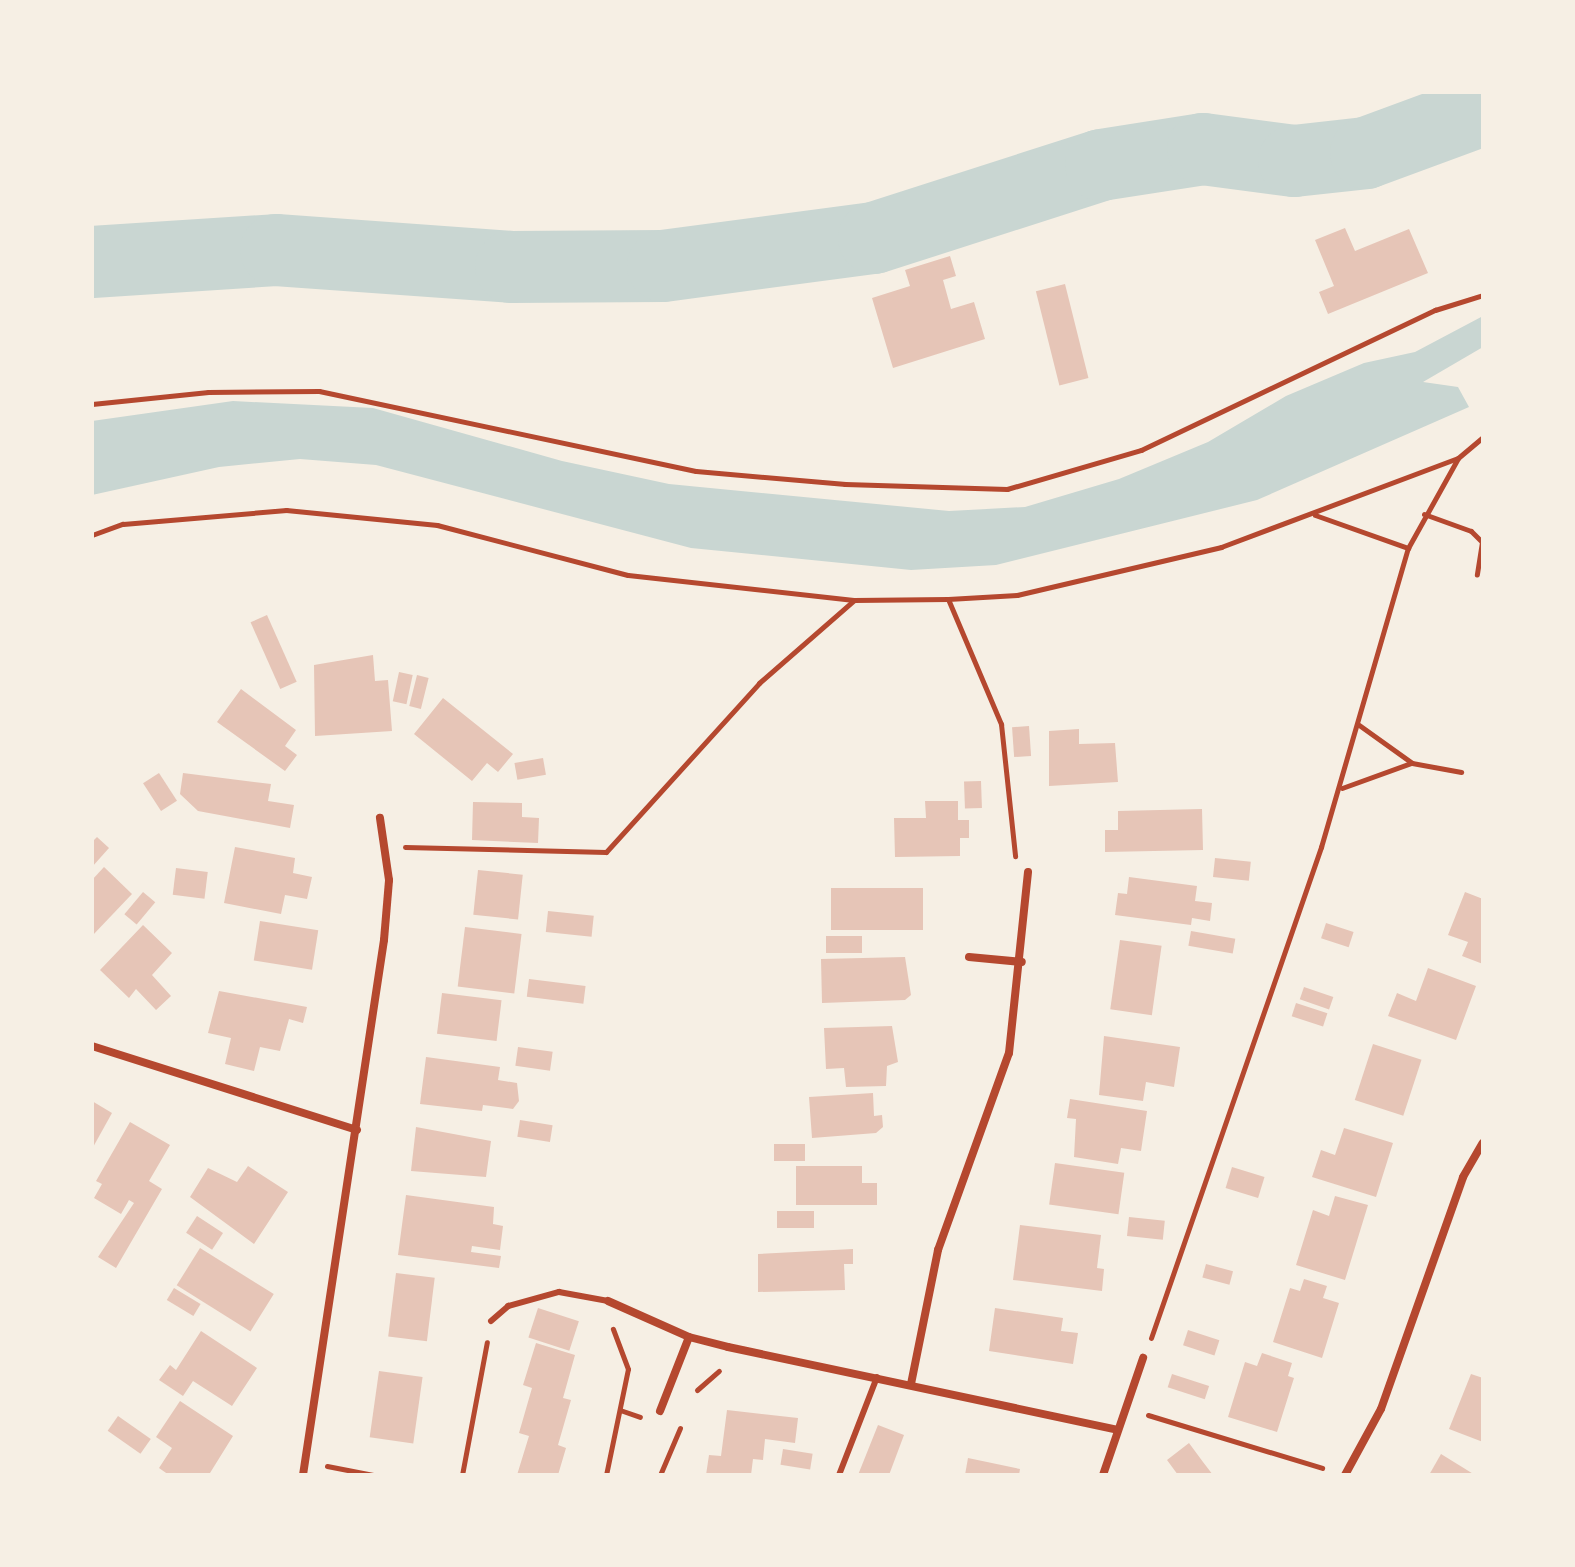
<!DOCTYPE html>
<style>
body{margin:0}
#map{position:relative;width:1575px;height:1567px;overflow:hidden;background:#f6efe4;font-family:Mulish,sans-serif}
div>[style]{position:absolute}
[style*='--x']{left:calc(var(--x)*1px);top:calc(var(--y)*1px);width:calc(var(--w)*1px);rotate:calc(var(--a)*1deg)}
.water>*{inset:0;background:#c9d6d2}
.river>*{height:72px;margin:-36px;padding:0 36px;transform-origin:36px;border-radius:36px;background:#c9d6d2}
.building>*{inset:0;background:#e6c5b7;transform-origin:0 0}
.path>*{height:5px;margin:-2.5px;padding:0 2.5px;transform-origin:2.5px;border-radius:2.5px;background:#b5482f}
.service>*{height:6px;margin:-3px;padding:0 3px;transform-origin:3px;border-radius:3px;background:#b5482f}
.minor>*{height:8px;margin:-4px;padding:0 4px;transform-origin:4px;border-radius:4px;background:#b5482f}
span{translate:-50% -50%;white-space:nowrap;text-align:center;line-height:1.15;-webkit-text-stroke:6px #f6efe4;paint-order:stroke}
.frame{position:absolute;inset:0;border:94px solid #f6efe4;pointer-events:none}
</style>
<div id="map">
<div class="water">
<div style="clip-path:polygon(1483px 316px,1483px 347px,1423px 382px,1458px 387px,1469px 407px,1257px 500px,996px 565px,911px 570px,691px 548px,376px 465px,300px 459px,219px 467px,92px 495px,92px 421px,233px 401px,373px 408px,562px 461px,669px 484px,949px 511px,1025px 507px,1119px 479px,1208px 442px,1286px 396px,1364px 363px,1415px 352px)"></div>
</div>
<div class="river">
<div style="--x:92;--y:262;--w:184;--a:-3.7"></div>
<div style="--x:276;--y:250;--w:236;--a:4.1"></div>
<div style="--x:511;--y:267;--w:152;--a:-0.4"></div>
<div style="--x:663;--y:266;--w:213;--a:-7.6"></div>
<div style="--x:874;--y:238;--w:238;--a:-17.8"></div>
<div style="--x:1101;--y:165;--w:103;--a:-8.9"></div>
<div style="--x:1203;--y:149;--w:92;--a:7.5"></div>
<div style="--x:1294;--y:161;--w:72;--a:-6.3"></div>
<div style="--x:1366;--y:153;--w:125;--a:-20.2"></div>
</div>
<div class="building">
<div style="clip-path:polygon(1345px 228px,1355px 251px,1409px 229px,1428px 273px,1328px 314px,1319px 292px,1334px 286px,1315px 240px)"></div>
<div style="clip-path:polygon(950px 256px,956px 276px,943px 280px,951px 309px,974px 302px,985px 339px,893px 368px,872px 298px,910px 286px,905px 270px)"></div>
<div style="left:1065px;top:284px;width:97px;height:30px;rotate:76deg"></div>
<div style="left:267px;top:615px;width:73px;height:18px;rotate:66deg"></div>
<div style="clip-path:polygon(373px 655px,375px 681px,388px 680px,392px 731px,315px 736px,314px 665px)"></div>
<div style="left:399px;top:672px;width:14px;height:30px;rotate:12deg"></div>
<div style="left:417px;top:675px;width:12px;height:32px;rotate:14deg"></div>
<div style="clip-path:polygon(241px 689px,296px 730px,285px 746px,297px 755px,285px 771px,217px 722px)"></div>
<div style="clip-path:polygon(443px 698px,513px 754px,498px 772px,487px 763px,472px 781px,414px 734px)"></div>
<div style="left:1029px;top:726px;width:30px;height:17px;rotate:86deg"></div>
<div style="clip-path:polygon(1079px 729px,1079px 744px,1115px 743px,1118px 782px,1049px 786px,1049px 731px)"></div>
<div style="left:543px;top:758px;width:17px;height:29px;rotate:80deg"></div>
<div style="left:159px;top:773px;width:33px;height:19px;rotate:57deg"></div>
<div style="clip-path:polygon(183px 773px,271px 784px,268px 801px,294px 805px,290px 828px,198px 811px,180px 794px)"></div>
<div style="left:981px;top:781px;width:27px;height:17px;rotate:88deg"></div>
<div style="clip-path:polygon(925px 801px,958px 801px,958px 820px,969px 820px,969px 838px,960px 838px,960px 856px,895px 857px,894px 818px,926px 818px)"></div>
<div style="clip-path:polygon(473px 802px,522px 803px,522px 817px,539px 818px,538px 843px,472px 840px)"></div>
<div style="clip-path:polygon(1202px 809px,1203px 850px,1105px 852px,1105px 830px,1118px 830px,1118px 811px)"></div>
<div style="clip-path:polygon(97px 837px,109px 848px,92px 867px,92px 842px)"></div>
<div style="clip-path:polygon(235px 847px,295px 858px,293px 873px,312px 877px,307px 899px,285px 895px,281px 914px,224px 903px)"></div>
<div style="left:1215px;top:858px;width:36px;height:19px;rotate:6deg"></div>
<div style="clip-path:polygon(104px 867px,132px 894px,92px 936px,92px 880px)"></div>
<div style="left:176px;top:868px;width:32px;height:27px;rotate:7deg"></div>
<div style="left:478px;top:870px;width:45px;height:45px;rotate:6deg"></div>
<div style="clip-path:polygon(1129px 877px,1197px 886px,1195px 901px,1212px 903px,1210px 921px,1192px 918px,1191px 925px,1115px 915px,1118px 893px,1127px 894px)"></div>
<div style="left:831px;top:888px;width:92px;height:42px"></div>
<div style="left:143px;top:892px;width:16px;height:29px;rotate:40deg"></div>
<div style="clip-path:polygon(1465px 892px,1483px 899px,1483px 964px,1462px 956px,1468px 942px,1448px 935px)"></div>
<div style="left:548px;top:911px;width:46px;height:21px;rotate:6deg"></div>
<div style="left:260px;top:921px;width:59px;height:40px;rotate:9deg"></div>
<div style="left:1326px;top:923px;width:29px;height:16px;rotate:18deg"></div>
<div style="clip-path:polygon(143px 925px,172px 953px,152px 975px,171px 996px,156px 1010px,136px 989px,129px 998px,100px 970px)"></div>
<div style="left:465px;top:927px;width:57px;height:60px;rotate:7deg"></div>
<div style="left:1191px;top:931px;width:45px;height:15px;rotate:10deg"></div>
<div style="left:826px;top:936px;width:36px;height:17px"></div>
<div style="left:1120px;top:940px;width:42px;height:70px;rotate:8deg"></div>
<div style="clip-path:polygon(905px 957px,911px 995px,905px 1000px,822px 1003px,821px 959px)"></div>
<div style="clip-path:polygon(1428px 968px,1476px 986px,1456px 1040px,1388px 1016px,1397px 993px,1416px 1001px)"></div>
<div style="left:529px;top:979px;width:57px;height:18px;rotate:7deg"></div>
<div style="left:1304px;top:987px;width:31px;height:13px;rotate:19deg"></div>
<div style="clip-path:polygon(219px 991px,307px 1007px,303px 1023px,289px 1019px,280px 1051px,260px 1047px,254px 1071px,225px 1064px,231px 1038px,208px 1033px)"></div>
<div style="left:442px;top:993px;width:60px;height:41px;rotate:7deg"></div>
<div style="left:1296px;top:1003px;width:33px;height:14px;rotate:18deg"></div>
<div style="clip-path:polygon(892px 1026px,898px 1062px,887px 1066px,886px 1086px,846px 1087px,844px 1068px,826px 1069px,824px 1028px)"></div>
<div style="clip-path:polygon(1104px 1036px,1180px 1047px,1174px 1087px,1146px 1082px,1143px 1101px,1099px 1095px)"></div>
<div style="left:1373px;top:1044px;width:51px;height:59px;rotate:18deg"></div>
<div style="left:518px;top:1047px;width:35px;height:19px;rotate:8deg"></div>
<div style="clip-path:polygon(426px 1057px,500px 1067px,498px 1080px,517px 1083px,519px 1101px,513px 1109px,483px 1105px,482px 1111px,420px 1104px)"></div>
<div style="clip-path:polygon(873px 1093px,874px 1116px,882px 1115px,883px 1127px,876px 1133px,812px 1138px,809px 1097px)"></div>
<div style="clip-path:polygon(1070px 1099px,1147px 1111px,1141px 1151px,1121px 1148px,1118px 1164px,1074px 1157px,1076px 1119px,1067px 1118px)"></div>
<div style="clip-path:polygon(92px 1101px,112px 1113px,92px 1149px)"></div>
<div style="left:520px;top:1120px;width:33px;height:17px;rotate:9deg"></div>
<div style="clip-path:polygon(130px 1122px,170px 1145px,149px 1181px,162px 1189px,116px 1268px,98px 1257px,134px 1203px,129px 1200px,121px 1214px,94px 1198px,102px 1184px,96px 1181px)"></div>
<div style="clip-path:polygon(416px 1127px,491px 1141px,486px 1177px,411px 1171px)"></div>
<div style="clip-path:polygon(1344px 1128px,1393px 1143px,1376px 1197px,1312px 1177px,1321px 1150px,1335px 1155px)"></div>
<div style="left:774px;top:1144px;width:31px;height:17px"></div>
<div style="left:1055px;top:1163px;width:70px;height:42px;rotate:8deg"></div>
<div style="clip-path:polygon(248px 1166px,288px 1192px,254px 1244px,190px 1197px,208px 1168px,237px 1182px)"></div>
<div style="clip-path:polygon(796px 1166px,862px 1166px,862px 1183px,877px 1183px,877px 1205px,796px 1205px)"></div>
<div style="left:1232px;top:1167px;width:34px;height:22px;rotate:17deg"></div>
<div style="clip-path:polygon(406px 1195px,494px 1207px,493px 1224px,503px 1226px,500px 1250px,472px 1246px,471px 1252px,501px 1256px,499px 1268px,398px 1255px)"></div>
<div style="clip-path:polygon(1335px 1196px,1368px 1205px,1345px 1280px,1296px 1265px,1313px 1210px,1329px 1216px)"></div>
<div style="left:814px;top:1211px;width:17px;height:37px;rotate:90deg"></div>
<div style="left:197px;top:1216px;width:31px;height:20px;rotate:33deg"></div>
<div style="left:1129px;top:1217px;width:36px;height:19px;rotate:6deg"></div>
<div style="clip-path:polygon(1020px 1225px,1101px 1235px,1097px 1268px,1104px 1269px,1102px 1291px,1013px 1280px)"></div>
<div style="left:200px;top:1248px;width:87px;height:44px;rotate:32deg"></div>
<div style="clip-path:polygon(853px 1249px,853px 1264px,844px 1264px,845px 1290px,758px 1292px,758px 1254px)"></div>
<div style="left:1206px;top:1264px;width:28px;height:14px;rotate:15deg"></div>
<div style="left:396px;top:1273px;width:39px;height:64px;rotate:7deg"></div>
<div style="clip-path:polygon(1304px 1279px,1327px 1286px,1323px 1298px,1339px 1303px,1322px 1358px,1273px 1342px,1290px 1288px,1300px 1291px)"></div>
<div style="left:174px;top:1288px;width:31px;height:14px;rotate:31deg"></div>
<div style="left:538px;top:1308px;width:43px;height:31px;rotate:18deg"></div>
<div style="clip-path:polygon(995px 1308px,1063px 1318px,1061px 1331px,1078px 1333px,1073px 1364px,989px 1351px)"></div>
<div style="left:1188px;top:1330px;width:33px;height:16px;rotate:18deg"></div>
<div style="clip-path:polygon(201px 1331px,257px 1368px,232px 1406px,193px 1381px,183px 1396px,159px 1380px,170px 1365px,176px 1370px)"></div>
<div style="clip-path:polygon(536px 1343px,575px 1355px,563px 1398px,571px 1400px,558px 1445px,566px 1448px,558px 1475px,517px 1475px,529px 1436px,519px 1433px,532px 1388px,523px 1385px)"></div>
<div style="clip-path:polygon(1262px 1353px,1292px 1363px,1288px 1376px,1294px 1378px,1277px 1432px,1228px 1417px,1245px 1362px,1257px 1366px)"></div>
<div style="left:379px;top:1371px;width:44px;height:67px;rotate:8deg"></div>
<div style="left:1172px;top:1374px;width:39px;height:14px;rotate:18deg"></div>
<div style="clip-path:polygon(1471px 1374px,1483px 1378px,1483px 1442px,1449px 1429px)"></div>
<div style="clip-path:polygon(180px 1401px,233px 1436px,210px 1473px,169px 1475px,159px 1468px,172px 1448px,156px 1437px)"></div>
<div style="clip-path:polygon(727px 1410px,798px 1418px,795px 1443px,765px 1439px,763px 1460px,753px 1459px,751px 1475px,706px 1475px,709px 1455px,721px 1456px)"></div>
<div style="left:118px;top:1416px;width:40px;height:18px;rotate:35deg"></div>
<div style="clip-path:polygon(878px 1425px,904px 1435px,889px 1475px,858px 1475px)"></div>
<div style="clip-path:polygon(1189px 1443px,1203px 1462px,1213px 1475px,1178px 1475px,1167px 1460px)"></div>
<div style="left:783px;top:1449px;width:30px;height:16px;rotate:9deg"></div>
<div style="clip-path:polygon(1441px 1454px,1475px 1475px,1429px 1475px)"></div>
<div style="clip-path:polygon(968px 1458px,1020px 1469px,1019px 1475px,965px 1475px)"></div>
</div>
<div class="path">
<div style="--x:92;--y:404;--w:117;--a:-5.9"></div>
<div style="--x:208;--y:392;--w:111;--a:-0.5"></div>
<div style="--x:319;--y:391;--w:385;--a:12"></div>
<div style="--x:696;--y:471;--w:150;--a:5"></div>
<div style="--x:845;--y:484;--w:162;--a:1.8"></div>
<div style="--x:1007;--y:489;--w:140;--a:-16.2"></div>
<div style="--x:1141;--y:450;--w:326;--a:-25.5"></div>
<div style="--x:1435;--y:310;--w:50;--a:-17.4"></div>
<div style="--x:1424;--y:514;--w:50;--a:19.9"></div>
<div style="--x:1471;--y:531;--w:16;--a:45"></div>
<div style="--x:1482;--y:542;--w:33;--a:99"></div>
<div style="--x:1315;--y:515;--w:99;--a:19.5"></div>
<div style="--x:92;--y:535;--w:33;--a:-20"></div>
<div style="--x:123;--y:524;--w:164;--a:-4.9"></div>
<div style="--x:286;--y:510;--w:152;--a:5.7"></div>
<div style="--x:437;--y:525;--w:197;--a:14.7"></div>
<div style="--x:628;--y:575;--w:227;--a:6.3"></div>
<div style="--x:854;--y:600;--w:94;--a:-0.6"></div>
<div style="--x:948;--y:599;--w:69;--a:-3.3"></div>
<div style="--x:1017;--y:595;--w:210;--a:-13.2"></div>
<div style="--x:1221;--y:547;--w:253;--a:-20.6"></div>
<div style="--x:948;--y:599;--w:136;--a:67"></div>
<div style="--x:1001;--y:724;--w:133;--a:83.9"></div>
<div style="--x:1359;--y:725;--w:65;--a:35.6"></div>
<div style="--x:1412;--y:763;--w:50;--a:10.4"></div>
<div style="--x:1342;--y:788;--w:73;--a:-19.9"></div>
<div style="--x:405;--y:847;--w:201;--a:1.4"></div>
<div style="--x:606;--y:852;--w:228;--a:-47.8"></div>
<div style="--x:759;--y:683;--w:125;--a:-41.1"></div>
<div style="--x:1151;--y:1338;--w:520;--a:-70.9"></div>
<div style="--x:1321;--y:847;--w:311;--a:-73.8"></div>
<div style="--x:1408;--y:548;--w:103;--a:-60.9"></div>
<div style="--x:1458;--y:458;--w:33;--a:-40"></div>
<div style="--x:697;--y:1390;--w:29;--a:-41"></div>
<div style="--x:620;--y:1410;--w:21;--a:19"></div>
<div style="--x:1148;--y:1415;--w:182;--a:16.9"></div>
<div style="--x:327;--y:1466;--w:47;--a:11.1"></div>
<div style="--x:462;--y:1475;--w:135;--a:-79.4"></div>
<div style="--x:606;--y:1475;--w:108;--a:-78.3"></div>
<div style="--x:628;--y:1369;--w:43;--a:-110.6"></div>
<div style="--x:660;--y:1475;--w:51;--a:-66.9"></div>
</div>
<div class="service">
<div style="--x:491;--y:1321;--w:23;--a:-41"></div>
<div style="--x:508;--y:1306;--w:53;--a:-15.4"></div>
<div style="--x:559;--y:1292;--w:50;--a:10.4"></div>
<div style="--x:839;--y:1475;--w:105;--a:-68.8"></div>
</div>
<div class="minor">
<div style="--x:969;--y:957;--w:53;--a:5.4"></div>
<div style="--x:92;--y:1046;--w:278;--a:17.6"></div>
<div style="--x:608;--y:1301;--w:89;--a:24"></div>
<div style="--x:689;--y:1337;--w:40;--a:14.4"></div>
<div style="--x:728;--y:1347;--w:396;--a:12"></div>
<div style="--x:911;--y:1384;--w:137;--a:-78.6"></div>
<div style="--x:938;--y:1250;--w:209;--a:-70.2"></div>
<div style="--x:1009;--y:1053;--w:182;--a:-84"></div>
<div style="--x:660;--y:1411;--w:79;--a:-68.6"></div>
<div style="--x:303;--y:1475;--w:541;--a:-81.39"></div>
<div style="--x:384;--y:940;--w:60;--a:-85.2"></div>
<div style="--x:389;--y:880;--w:63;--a:-98.3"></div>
<div style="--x:1103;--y:1475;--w:124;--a:-71.1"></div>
<div style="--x:1345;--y:1475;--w:75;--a:-61.4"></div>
<div style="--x:1381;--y:1409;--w:246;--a:-70.5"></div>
<div style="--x:1463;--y:1177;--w:39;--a:-60"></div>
</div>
<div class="frame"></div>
</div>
